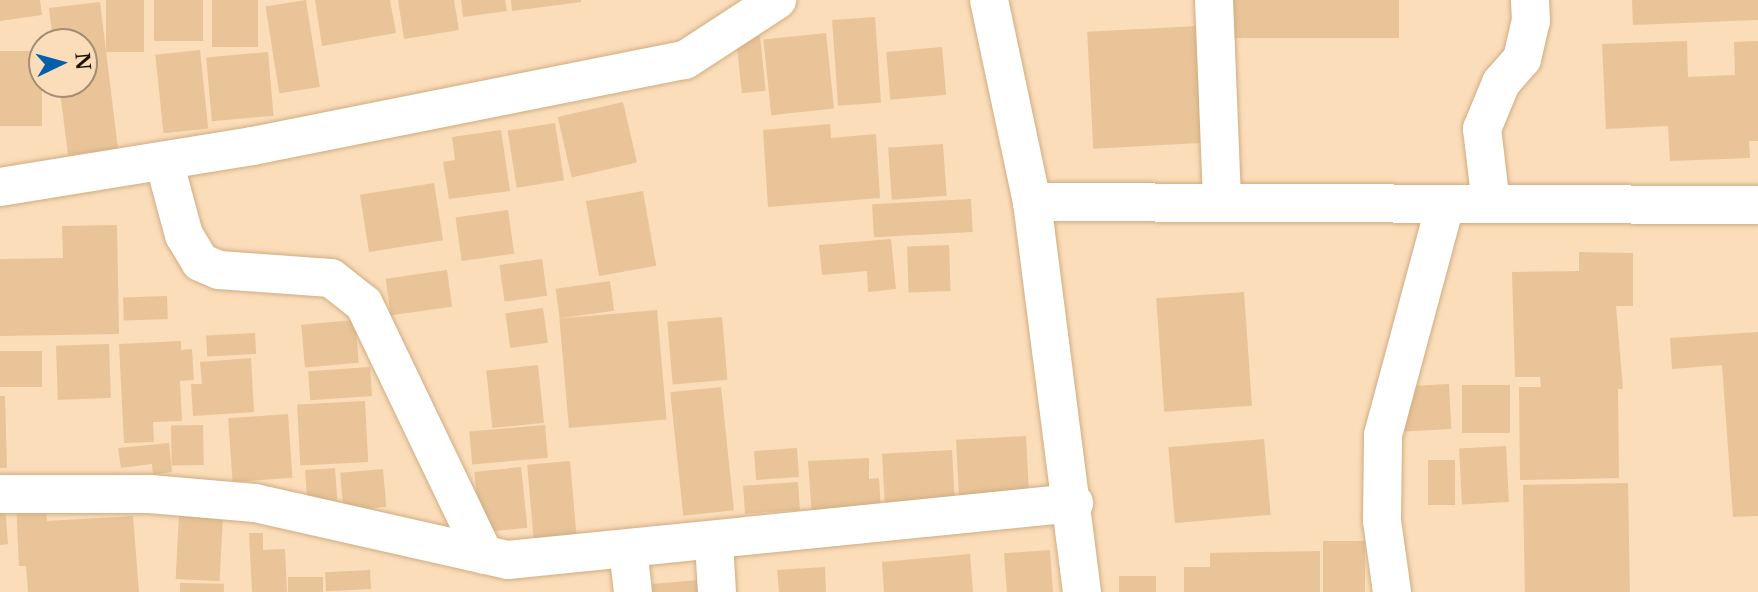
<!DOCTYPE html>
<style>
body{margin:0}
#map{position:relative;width:1758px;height:592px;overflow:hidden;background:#fbddba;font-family:"Libre Baskerville",serif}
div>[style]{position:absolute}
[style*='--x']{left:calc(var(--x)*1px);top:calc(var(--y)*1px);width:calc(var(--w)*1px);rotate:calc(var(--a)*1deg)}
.building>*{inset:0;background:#e8c498;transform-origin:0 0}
.roads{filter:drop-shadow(0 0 2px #d0ad82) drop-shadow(0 0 2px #d0ad82)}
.minor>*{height:38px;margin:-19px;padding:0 19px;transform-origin:19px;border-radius:19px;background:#fff}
span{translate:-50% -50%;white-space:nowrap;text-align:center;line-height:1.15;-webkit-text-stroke:5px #fbddba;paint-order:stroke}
.north{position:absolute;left:28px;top:28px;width:70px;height:70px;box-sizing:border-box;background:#fbddba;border:2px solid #a38c71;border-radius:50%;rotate:85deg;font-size:19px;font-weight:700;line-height:28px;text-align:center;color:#1e1203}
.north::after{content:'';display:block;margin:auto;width:24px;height:32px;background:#015fac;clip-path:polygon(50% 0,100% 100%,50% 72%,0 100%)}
</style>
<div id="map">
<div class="building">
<div style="clip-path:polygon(0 0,40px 0,42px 15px,0 21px)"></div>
<div style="left:106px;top:0;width:38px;height:52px"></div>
<div style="left:154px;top:0;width:49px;height:41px"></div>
<div style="left:212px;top:0;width:46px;height:47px"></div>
<div style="left:306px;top:0;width:88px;height:41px;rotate:81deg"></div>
<div style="clip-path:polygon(315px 0,390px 0,396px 33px,322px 46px)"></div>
<div style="clip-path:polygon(398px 0,454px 0,459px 30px,404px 39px)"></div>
<div style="clip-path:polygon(461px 0,505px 0,507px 11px,463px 17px)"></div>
<div style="clip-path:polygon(511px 0,581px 0,581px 2px,512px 11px)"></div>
<div style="left:1225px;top:0;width:174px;height:38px"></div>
<div style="clip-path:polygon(1632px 0,1758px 0,1758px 20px,1633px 25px)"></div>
<div style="clip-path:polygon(100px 2px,118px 149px,68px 155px,59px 84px,84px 84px,84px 42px,53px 42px,49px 8px)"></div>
<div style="left:875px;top:17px;width:86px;height:43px;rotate:86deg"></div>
<div style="left:1198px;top:26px;width:117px;height:111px;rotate:87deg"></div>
<div style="left:826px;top:33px;width:76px;height:63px;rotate:84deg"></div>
<div style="left:760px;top:36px;width:55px;height:24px;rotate:84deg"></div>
<div style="clip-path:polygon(1687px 41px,1688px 77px,1735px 75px,1734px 42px,1758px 41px,1758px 141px,1749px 141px,1750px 158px,1670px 161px,1668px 126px,1606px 129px,1602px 44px)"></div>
<div style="left:942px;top:47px;width:48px;height:56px;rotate:85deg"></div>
<div style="left:200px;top:50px;width:79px;height:45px;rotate:84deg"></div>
<div style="left:0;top:51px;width:42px;height:75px"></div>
<div style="left:268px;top:52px;width:64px;height:62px;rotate:85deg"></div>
<div style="left:623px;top:102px;width:62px;height:67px;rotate:77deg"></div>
<div style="left:555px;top:123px;width:58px;height:48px;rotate:81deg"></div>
<div style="clip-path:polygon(830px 124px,831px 138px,876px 134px,880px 198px,768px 207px,763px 130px)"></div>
<div style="clip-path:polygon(501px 130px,510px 191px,449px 199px,443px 162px,455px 160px,452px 137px)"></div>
<div style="left:943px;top:144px;width:52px;height:55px;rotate:86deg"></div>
<div style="left:434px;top:183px;width:58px;height:75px;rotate:81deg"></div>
<div style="left:643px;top:191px;width:76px;height:58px;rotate:80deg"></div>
<div style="left:971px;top:199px;width:33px;height:99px;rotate:87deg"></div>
<div style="left:508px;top:210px;width:44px;height:53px;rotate:82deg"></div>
<div style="clip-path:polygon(117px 225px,119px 334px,0 336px,0 259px,63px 258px,62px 226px)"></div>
<div style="clip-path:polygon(891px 239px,896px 289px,868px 292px,867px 271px,822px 275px,819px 245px)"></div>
<div style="left:949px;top:245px;width:46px;height:42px;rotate:88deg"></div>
<div style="clip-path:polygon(1579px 252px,1633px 253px,1633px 306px,1616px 306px,1623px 389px,1618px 389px,1619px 478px,1520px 480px,1519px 387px,1541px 387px,1540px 377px,1515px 377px,1512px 272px,1579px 271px)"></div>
<div style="left:542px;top:259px;width:37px;height:43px;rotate:82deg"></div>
<div style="left:447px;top:270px;width:37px;height:62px;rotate:82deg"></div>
<div style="left:610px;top:281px;width:30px;height:55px;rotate:82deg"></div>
<div style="left:1244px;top:292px;width:114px;height:88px;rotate:86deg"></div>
<div style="left:167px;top:296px;width:23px;height:44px;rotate:88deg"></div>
<div style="left:543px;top:308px;width:35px;height:38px;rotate:82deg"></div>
<div style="left:657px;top:310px;width:110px;height:98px;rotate:85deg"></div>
<div style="left:722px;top:317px;width:63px;height:55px;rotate:85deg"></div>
<div style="left:355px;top:320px;width:43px;height:54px;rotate:85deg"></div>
<div style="clip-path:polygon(1758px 332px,1758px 516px,1733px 517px,1722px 365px,1672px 369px,1670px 338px)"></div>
<div style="left:255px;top:333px;width:21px;height:49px;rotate:87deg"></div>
<div style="clip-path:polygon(181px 341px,181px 350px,192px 349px,194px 380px,180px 381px,182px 421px,153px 422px,154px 442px,124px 443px,119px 344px)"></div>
<div style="left:109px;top:344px;width:54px;height:53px;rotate:88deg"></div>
<div style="left:0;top:351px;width:42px;height:36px"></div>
<div style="clip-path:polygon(251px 358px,254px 412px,193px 416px,191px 384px,202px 384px,200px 362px)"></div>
<div style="left:538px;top:365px;width:58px;height:52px;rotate:84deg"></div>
<div style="left:370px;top:367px;width:29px;height:62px;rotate:86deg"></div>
<div style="left:1449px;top:384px;width:45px;height:47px;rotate:87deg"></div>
<div style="left:1510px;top:385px;width:48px;height:48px;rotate:90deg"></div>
<div style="left:721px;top:387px;width:124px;height:51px;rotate:84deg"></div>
<div style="clip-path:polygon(0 396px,5px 396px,7px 468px,0 468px)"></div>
<div style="left:365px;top:401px;width:61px;height:68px;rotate:87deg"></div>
<div style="left:288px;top:414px;width:64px;height:60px;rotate:86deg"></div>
<div style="left:203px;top:425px;width:40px;height:32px;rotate:89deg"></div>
<div style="left:545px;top:425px;width:33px;height:76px;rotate:85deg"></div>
<div style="left:1026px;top:436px;width:57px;height:70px;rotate:87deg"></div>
<div style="left:1264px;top:439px;width:76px;height:96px;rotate:85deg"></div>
<div style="clip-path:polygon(169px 443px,172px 472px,153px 475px,152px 464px,121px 468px,118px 448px)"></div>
<div style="left:1506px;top:446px;width:56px;height:47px;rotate:87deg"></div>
<div style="left:797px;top:448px;width:29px;height:43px;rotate:86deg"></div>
<div style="left:952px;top:450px;width:57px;height:70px;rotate:87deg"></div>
<div style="clip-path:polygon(869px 458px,869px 479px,879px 478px,881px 513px,812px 517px,808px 461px)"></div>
<div style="left:1428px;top:460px;width:27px;height:45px"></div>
<div style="left:570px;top:461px;width:76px;height:43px;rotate:85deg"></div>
<div style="left:521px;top:467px;width:61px;height:47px;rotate:84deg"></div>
<div style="left:335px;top:468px;width:32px;height:30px;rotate:86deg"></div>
<div style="left:383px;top:469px;width:38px;height:43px;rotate:85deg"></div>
<div style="left:798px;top:482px;width:28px;height:55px;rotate:86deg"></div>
<div style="left:1628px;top:483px;width:109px;height:105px;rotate:89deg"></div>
<div style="clip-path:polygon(45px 500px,47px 521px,133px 516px,139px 592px,28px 592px,26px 566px,19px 566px,16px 502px)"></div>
<div style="clip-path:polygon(5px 506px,8px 544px,0 545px,0 507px)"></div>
<div style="left:179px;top:515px;width:44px;height:64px;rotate:3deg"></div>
<div style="clip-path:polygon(249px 533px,263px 533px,263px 550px,285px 549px,287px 592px,252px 592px)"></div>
<div style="left:1323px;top:541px;width:42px;height:51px"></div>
<div style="left:1050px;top:550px;width:42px;height:46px;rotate:86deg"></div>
<div style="clip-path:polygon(1320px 551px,1320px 592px,1184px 592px,1184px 567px,1210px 567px,1210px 553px)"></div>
<div style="clip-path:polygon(970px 554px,973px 592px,884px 592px,882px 562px)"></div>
<div style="clip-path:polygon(825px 567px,826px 592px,779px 592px,777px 570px)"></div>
<div style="left:370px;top:570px;width:19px;height:45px;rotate:87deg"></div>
<div style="left:1119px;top:576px;width:37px;height:16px"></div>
<div style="left:288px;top:577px;width:35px;height:15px"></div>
<div style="clip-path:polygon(699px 580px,700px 592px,651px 592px,650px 584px)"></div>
<div style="left:180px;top:583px;width:44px;height:9px;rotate:1deg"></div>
</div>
<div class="roads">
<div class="minor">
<div style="--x:989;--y:0;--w:207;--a:78"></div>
<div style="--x:1032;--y:202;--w:393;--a:82.7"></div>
<div style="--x:1214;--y:0;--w:203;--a:87.7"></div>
<div style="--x:164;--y:161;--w:77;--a:74.9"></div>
<div style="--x:184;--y:235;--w:31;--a:59"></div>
<div style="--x:200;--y:262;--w:21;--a:23"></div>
<div style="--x:219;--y:270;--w:112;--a:4.1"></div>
<div style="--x:331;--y:278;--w:42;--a:38.2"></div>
<div style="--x:364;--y:304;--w:278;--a:64.4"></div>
<div style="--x:0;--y:187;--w:256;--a:-9.2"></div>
<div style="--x:253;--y:146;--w:440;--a:-11.3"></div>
<div style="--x:685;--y:60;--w:110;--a:-33.1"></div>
<div style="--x:1032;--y:202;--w:726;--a:0.24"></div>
<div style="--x:1491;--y:204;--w:76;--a:-96.8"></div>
<div style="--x:1482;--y:129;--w:50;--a:-67.6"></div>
<div style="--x:1501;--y:83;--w:32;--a:-49"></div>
<div style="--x:1522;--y:59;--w:39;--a:-77"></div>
<div style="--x:1531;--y:21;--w:21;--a:-93"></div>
<div style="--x:0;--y:494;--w:150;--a:0"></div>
<div style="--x:150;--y:494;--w:105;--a:4.9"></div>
<div style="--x:255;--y:503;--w:259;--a:12.7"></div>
<div style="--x:508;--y:560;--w:569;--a:-5.75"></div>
<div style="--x:714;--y:542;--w:50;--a:86.6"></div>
<div style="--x:628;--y:549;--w:43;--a:83.4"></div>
<div style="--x:1392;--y:592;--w:72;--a:-98"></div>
<div style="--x:1382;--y:521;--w:86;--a:-89.3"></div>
<div style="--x:1383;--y:435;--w:238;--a:-74.9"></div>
</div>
</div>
<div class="north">N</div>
</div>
